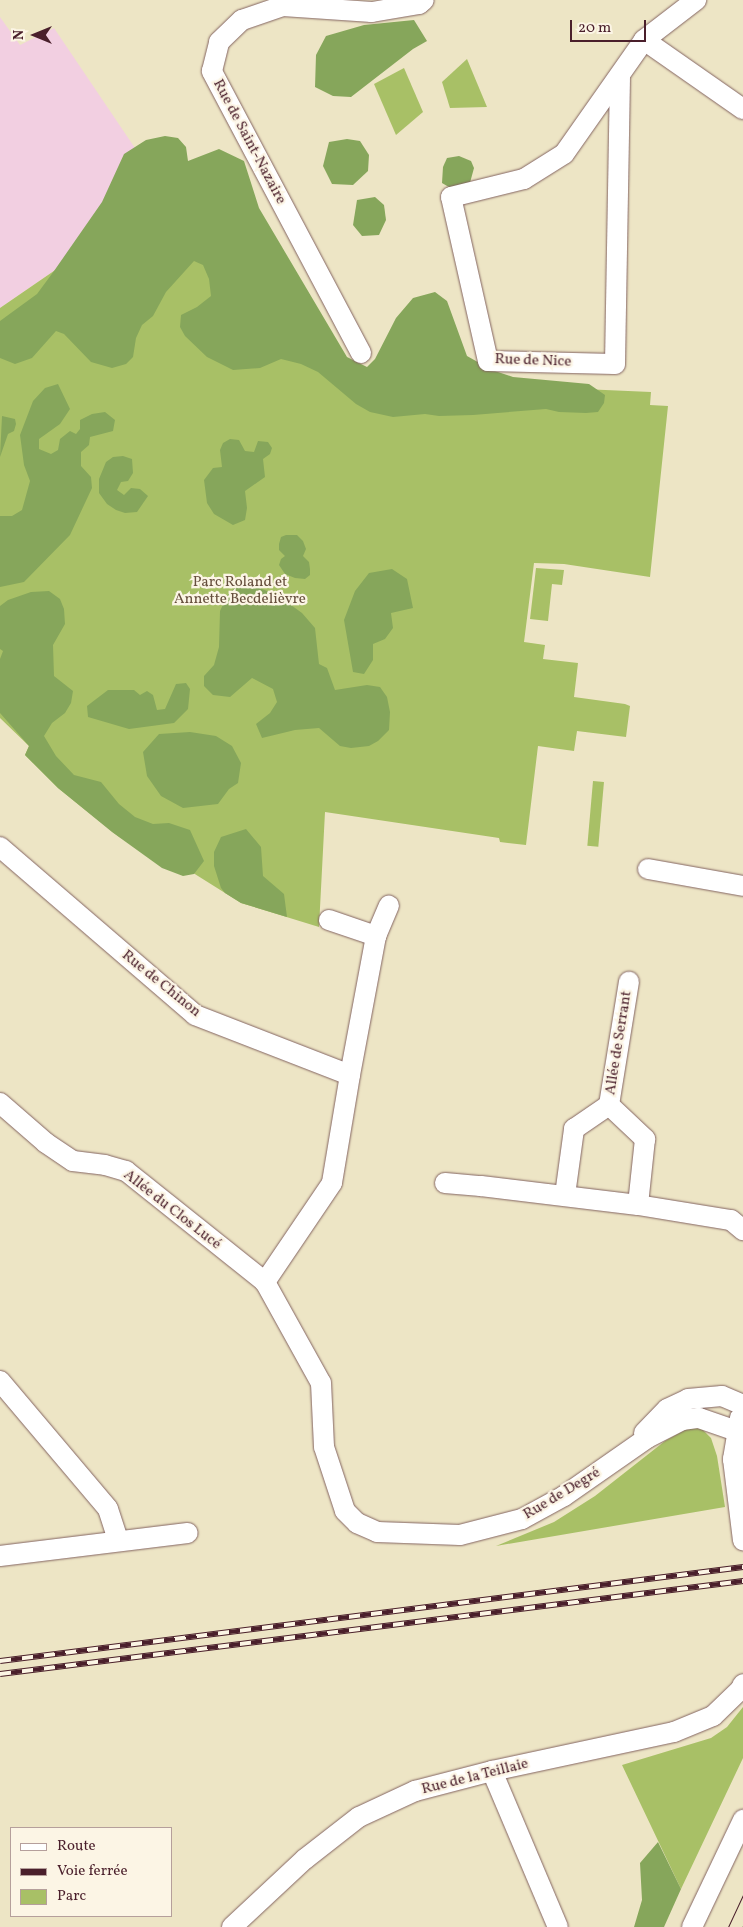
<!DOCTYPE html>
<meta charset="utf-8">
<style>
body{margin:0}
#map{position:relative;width:743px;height:1927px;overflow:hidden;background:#ede5c5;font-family:Vollkorn,serif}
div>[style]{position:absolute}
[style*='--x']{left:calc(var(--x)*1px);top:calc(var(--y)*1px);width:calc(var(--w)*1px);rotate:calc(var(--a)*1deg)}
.built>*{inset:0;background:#f2cfe1}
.green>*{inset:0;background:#a8c066;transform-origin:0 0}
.forest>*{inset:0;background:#86a65b}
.roads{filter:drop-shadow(0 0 1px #836461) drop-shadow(0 0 1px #836461)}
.street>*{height:20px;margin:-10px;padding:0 10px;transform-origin:10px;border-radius:10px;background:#fff}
.tram>*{height:1px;margin:-0.5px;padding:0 0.5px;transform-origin:0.5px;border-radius:0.5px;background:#4a1f2b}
.rail>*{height:5.5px;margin-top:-2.75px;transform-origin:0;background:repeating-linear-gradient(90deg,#fcf5e5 0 11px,#4a1f2b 0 22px);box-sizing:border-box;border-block:1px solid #4a1f2b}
span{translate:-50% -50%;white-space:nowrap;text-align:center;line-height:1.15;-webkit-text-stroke:4.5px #fcf5e5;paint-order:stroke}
.street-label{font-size:15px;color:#4a1f2b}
.park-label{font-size:15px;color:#664f3d}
.legend{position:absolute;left:10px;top:1827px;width:162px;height:90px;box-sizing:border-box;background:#fcf5e5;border:1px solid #b59f9b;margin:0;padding:6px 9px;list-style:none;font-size:15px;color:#4a1f2b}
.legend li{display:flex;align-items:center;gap:10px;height:25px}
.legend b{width:25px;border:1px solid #b59f9b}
.north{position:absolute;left:10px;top:10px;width:50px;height:50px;-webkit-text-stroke:4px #fcf5e5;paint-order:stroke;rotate:270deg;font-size:14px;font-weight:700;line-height:20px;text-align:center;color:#4a1f2b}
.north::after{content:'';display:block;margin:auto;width:18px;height:22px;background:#4a1f2b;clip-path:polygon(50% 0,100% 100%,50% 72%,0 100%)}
.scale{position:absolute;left:570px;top:20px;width:76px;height:22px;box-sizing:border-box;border:2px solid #4a1f2b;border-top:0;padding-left:6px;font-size:15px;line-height:18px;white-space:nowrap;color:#4a1f2b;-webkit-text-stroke:4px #fcf5e5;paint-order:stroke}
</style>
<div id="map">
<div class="built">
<div style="clip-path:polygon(0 17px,20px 45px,54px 28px,166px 194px,0 308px)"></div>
</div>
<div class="green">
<div style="clip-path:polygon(467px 59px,487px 107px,450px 108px,442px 82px)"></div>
<div style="clip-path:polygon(404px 68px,423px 112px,396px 135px,374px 84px)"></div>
<div style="clip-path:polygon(166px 194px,349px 379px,651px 392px,650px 405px,668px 406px,650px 577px,564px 564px,534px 563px,524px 642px,545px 645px,543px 659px,578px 663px,574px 697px,625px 704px,630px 706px,626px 737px,577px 731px,574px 751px,538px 746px,526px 845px,500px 842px,499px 838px,325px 812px,319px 927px,241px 903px,155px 849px,149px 856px,118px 836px,58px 788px,25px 755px,29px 746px,0 718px,0 308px)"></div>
<div style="clip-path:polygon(536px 568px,564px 570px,562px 585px,552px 584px,548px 621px,530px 619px)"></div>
<div style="left:593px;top:781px;width:11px;height:65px;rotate:5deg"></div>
<div style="clip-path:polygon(690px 1427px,701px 1428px,711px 1438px,717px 1456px,725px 1507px,496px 1546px,554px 1522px,595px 1496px,665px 1441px)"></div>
<div style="clip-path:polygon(743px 1707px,743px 1758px,681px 1889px,622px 1765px,711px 1738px,727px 1727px)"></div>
</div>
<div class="forest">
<div style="clip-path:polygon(414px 20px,427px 41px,413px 49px,351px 97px,333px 96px,315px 87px,316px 55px,326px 36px,364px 25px)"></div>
<div style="clip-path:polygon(165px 136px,178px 138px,186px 147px,188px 161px,219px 149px,244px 161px,259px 208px,347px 357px,367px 367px,375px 359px,396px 318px,413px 298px,435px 292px,447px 301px,467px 356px,492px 370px,513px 377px,589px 384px,605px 395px,604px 403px,598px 412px,586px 413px,559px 412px,546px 409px,473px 415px,439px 416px,425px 414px,393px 417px,370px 412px,356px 404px,318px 372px,301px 364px,281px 359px,260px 368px,233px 370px,207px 357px,185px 336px,180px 327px,181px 315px,197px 307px,211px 296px,209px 279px,203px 265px,194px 261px,166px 292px,153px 316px,142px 325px,136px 338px,133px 357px,126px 364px,112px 368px,91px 362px,64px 334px,56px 331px,32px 358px,15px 364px,0 358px,0 321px,37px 294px,54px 271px,102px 202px,124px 154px,146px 140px)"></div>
<div style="clip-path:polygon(347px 139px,360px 141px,369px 155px,368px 171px,353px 185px,332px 184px,323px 166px,329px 142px)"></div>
<div style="clip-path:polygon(459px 156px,471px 161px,474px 168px,468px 190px,454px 190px,442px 183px,443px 167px,447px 158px)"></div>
<div style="clip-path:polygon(375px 197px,384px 205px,386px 220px,379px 235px,362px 236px,353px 225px,357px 200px)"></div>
<div style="clip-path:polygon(58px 384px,70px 409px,60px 424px,39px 439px,39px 449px,51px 454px,58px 450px,60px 439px,70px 431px,76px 434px,80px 429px,80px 420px,92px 414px,105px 412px,115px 420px,113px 431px,90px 437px,89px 445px,81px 452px,81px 466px,91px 477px,92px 488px,70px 535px,24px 582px,0 587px,0 516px,12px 516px,22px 510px,30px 481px,24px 465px,20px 435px,33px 401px,45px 388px)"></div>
<div style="clip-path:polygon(2px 416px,15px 419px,16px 424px,14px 431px,8px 434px,0 457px)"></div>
<div style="clip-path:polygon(230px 439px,239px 440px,245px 451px,254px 452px,258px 441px,268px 442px,272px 448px,270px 454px,263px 459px,265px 477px,245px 491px,247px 508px,245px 520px,233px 525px,214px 514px,207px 503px,204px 480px,213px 468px,222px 467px,220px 450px,223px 443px)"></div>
<div style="clip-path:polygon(123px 456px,132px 459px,133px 473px,128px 481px,121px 482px,117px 490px,124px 495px,131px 488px,140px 489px,148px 496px,137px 512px,125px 513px,116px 510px,107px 504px,99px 493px,99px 479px,106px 462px,113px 457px)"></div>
<div style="clip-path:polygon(286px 535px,297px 535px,303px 541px,306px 549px,303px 556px,309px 562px,310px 569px,310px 575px,305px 579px,295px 578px,285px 574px,279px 565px,281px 559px,285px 556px,279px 550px,279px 544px,281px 537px)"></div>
<div style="clip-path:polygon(392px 569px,407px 579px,413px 608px,391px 613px,393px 628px,385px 639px,373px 644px,373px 660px,364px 674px,353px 672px,344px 620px,355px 591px,369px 573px)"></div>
<div style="clip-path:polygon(238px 584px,252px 585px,277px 595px,302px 613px,315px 628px,319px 664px,327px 668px,335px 690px,367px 685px,380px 687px,387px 697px,390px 712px,389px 730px,378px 741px,369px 746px,351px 748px,340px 746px,319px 728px,295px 730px,262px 738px,256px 724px,270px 713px,277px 702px,273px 689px,252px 678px,230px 697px,213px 695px,204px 686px,204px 676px,214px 665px,219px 647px,220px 611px,227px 596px)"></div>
<div style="clip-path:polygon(49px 591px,60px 599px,64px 609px,65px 624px,53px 645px,54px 676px,73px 691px,71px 703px,65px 713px,52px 723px,44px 736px,56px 756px,74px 775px,101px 782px,119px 804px,135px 817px,153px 824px,169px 823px,190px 830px,204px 861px,194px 874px,183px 876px,162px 868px,112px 832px,58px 788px,25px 755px,29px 746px,0 713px,0 659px,3px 651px,0 649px,0 606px,8px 600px,31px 592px)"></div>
<div style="clip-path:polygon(186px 683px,190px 689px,188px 709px,174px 723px,129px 729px,88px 717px,87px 706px,108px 690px,134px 690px,140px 695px,147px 691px,153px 695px,157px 710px,165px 709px,176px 684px)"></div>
<div style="clip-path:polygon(190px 732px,216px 736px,232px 746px,241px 763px,238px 783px,229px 789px,218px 804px,183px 808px,161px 796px,147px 776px,143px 752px,159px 734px)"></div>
<div style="clip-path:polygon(246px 829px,261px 847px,263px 876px,284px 894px,287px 917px,241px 903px,225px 893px,221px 888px,214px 866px,214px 852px,221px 837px)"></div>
<div style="clip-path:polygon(658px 1842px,681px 1889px,664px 1927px,634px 1927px,642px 1900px,640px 1863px)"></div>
</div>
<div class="roads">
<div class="street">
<div style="--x:644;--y:40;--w:121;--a:34.9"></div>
<div style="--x:620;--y:77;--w:287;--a:91"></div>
<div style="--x:615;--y:364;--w:127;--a:-178.6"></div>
<div style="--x:488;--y:361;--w:168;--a:-102.7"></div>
<div style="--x:451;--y:197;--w:75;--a:-13.9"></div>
<div style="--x:524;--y:179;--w:47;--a:-32"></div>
<div style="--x:564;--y:154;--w:139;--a:-54.9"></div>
<div style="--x:644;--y:40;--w:66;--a:-37.6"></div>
<div style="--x:361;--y:353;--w:319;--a:-117.9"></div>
<div style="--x:212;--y:71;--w:30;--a:-76"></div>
<div style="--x:219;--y:42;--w:32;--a:-44"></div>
<div style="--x:242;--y:20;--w:43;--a:-18.9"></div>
<div style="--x:283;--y:6;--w:89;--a:3.9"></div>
<div style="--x:372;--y:12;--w:48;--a:-9.7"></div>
<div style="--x:419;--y:4;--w:6;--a:-39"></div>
<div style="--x:0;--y:847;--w:257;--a:40.7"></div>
<div style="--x:195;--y:1015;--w:166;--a:21.2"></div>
<div style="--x:350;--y:1075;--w:109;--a:99.5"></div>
<div style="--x:332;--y:1183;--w:120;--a:124.1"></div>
<div style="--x:265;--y:1282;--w:115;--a:61"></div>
<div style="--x:321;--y:1383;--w:64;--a:87.3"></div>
<div style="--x:324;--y:1447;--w:67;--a:71.8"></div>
<div style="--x:345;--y:1511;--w:17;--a:45"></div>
<div style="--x:357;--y:1523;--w:22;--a:24"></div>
<div style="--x:377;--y:1532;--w:83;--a:2.1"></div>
<div style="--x:460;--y:1535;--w:64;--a:-14.5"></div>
<div style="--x:522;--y:1519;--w:48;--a:-28.7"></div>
<div style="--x:564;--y:1496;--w:101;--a:-34.9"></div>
<div style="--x:647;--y:1438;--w:39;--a:-27"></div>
<div style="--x:682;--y:1420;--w:17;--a:-7"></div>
<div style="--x:699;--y:1418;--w:39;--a:19"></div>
<div style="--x:648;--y:869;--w:97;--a:10.1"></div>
<div style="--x:329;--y:920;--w:50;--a:18.8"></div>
<div style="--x:350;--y:1075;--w:141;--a:-79.4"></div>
<div style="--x:376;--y:936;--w:33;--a:-67"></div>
<div style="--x:0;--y:1103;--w:61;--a:41"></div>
<div style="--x:46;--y:1143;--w:32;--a:34"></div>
<div style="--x:73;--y:1161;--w:32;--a:7"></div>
<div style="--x:105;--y:1165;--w:22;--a:16"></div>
<div style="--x:126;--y:1171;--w:178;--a:38.6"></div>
<div style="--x:609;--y:1105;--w:125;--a:-80.8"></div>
<div style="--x:445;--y:1183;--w:36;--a:5"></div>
<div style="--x:481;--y:1186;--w:158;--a:6.9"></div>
<div style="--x:638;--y:1205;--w:94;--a:9.2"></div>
<div style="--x:731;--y:1220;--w:16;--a:40"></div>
<div style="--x:565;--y:1195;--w:67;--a:-82.2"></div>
<div style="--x:574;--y:1129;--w:42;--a:-34.4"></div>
<div style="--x:609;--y:1105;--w:50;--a:43.4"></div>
<div style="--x:645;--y:1139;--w:66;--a:96.1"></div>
<div style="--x:0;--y:1381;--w:167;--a:49.8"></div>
<div style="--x:108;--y:1509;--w:33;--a:72"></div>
<div style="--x:740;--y:1418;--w:42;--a:99.7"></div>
<div style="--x:733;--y:1459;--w:82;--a:83"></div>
<div style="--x:644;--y:1433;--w:33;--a:-46"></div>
<div style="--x:667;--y:1409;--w:23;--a:-25"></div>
<div style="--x:688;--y:1399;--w:34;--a:-5"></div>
<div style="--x:722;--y:1396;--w:23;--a:23"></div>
<div style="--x:0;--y:1556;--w:189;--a:-7"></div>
<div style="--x:492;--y:1771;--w:169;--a:67.1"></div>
<div style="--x:232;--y:1927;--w:100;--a:-43"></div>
<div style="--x:305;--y:1859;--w:68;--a:-37.9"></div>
<div style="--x:359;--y:1817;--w:62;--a:-24.9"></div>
<div style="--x:415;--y:1791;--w:80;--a:-14.6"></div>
<div style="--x:492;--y:1771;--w:186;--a:-12.1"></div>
<div style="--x:674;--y:1732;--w:42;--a:-22.3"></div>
<div style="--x:713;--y:1716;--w:39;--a:-44"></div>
<div style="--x:741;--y:1689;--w:5;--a:-68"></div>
<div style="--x:692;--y:1927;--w:119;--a:-64.5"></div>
</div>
</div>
<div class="tram">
<div style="--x:728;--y:1927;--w:35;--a:-65"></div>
<div style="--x:742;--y:1927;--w:1;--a:-45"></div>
</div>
<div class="rail">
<div style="--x:0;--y:1661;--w:749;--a:-7.21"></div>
<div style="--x:0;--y:1674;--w:749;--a:-7.13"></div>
</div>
<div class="street-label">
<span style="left:249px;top:142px;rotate:62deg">Rue de Saint-Nazaire</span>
<span style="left:533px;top:361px;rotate:2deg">Rue de Nice</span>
<span style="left:161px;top:984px;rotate:39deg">Rue de Chinon</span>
<span style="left:619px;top:1043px;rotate:-81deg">Allée de Serrant</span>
<span style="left:172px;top:1210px;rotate:38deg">Allée du Clos Lucé</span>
<span style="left:562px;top:1494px;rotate:-31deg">Rue de Degré</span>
<span style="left:475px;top:1777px;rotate:-14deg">Rue de la Teillaie</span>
</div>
<div class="park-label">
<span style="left:240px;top:591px">Parc Roland et<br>Annette Becdelièvre</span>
</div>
<ul class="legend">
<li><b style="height:6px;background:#fff"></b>Route</li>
<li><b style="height:6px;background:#4a1f2b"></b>Voie ferrée</li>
<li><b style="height:14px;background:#a8c066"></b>Parc</li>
</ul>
<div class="north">N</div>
<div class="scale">20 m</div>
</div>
